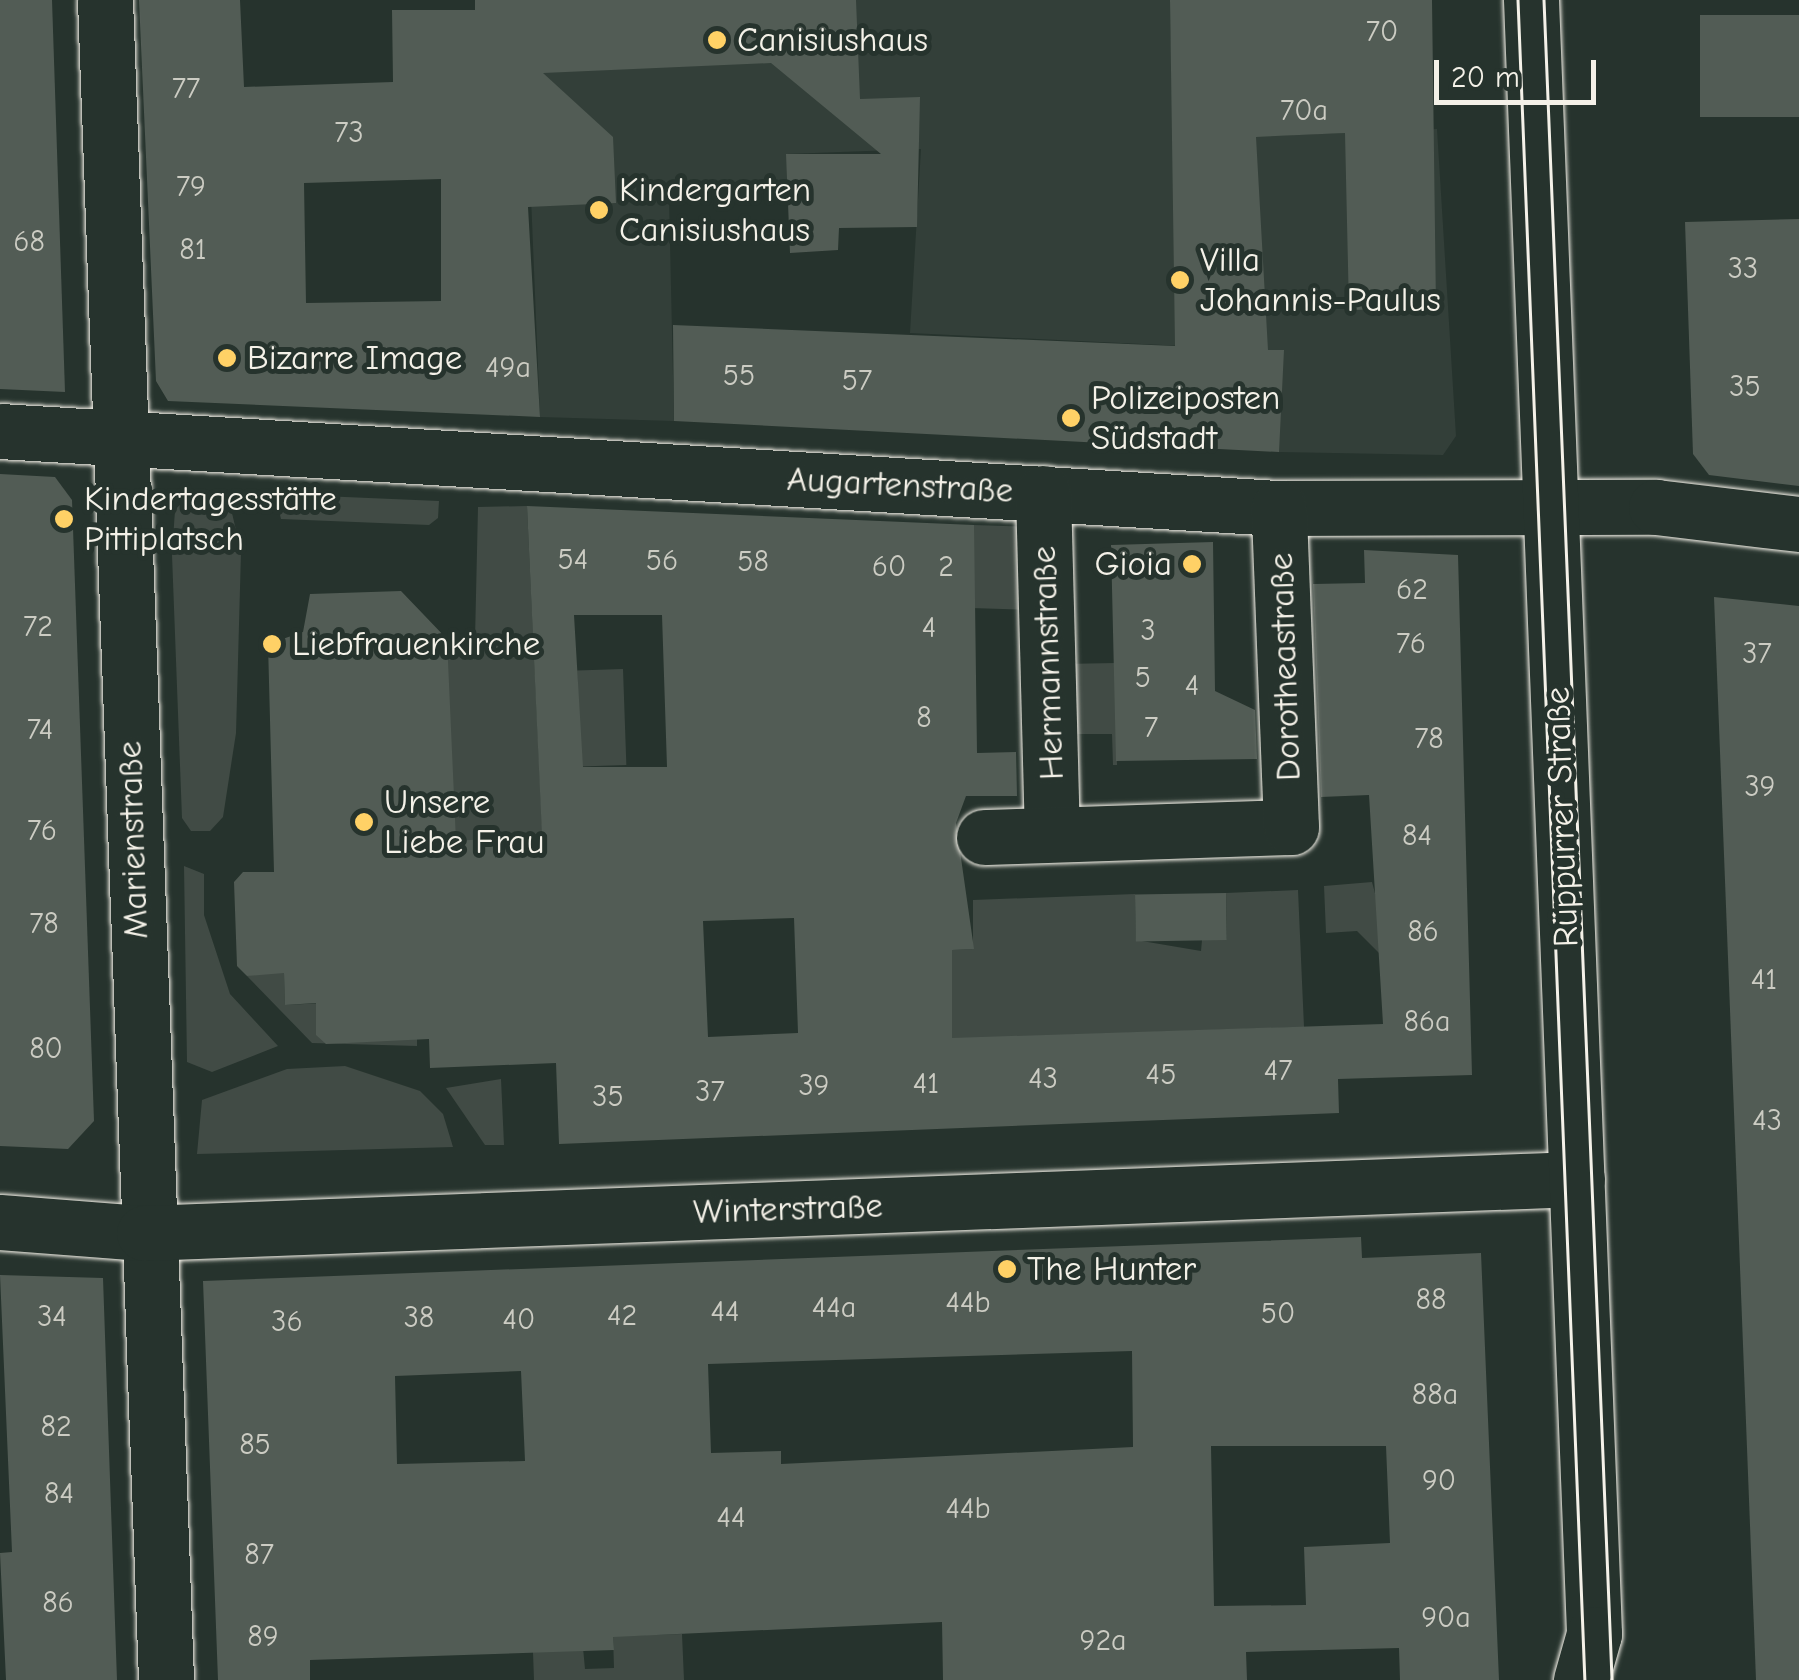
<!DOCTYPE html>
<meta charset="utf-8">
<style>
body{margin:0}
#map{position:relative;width:1799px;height:1680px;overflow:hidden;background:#26332d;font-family:"Comic Neue",sans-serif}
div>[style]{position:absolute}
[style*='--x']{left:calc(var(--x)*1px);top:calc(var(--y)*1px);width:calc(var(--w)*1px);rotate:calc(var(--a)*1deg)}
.built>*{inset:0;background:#333f39}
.green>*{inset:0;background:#414b45;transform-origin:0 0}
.building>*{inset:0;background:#525c55;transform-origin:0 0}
.roads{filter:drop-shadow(0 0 2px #f4f1e8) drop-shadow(0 0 2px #f4f1e8)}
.minor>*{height:55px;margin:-27.5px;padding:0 27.5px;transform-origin:27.5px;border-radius:27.5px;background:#26332d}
.major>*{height:55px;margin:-27.5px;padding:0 27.5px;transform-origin:27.5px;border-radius:27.5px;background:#26332d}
.tram>*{height:2.5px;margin:-1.25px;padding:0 1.25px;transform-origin:1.25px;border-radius:1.25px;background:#f4f1e8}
.dots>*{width:28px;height:28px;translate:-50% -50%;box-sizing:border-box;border:5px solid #26332d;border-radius:50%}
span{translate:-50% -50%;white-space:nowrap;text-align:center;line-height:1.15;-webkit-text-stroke:10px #26332d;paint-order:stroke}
.number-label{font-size:30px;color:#ccccc3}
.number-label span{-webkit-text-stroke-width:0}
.poi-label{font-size:35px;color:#f4f1e8}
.left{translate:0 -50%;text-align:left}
.right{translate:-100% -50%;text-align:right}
.street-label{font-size:35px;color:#f4f1e8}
.scale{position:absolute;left:1434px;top:60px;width:162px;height:45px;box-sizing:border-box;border:5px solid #f4f1e8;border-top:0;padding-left:12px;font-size:30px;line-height:35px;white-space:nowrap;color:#f4f1e8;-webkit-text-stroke:8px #26332d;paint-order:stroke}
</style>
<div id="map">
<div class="built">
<div style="clip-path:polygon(523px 0,1170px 0,1173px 140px,1437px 129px,1456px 436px,1443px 455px,1279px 452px,1268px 350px,910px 333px,921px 149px,787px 154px,788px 192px,669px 197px,674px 421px,540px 417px)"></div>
</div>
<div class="green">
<div style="clip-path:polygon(192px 492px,210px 493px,232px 513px,241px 552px,236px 733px,223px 817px,210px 831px,191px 831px,182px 818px,172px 555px,175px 510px)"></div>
<div style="clip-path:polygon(275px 494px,439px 501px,438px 518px,429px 525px,281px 519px)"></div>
<div style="clip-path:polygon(527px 506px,544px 867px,446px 875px,447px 639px,475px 639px,478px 507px)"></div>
<div style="left:974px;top:525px;width:56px;height:83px;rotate:2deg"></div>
<div style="clip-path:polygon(1116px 663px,1117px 765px,1113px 765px,1112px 734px,1064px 734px,1062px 664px)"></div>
<div style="left:623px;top:669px;width:96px;height:46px;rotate:88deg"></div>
<div style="clip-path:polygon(184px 866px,204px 874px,204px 915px,230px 994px,278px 1046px,212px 1072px,187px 1062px)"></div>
<div style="clip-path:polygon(1372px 882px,1380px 912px,1381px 955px,1357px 931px,1326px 933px,1324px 886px)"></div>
<div style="clip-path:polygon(1298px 890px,1304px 1027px,865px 1042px,952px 950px,973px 949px,973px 900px,1135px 894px,1136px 940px,1201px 951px,1202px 940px,1227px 940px,1226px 893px)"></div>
<div style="clip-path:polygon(284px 965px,285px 1005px,324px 1003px,417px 1031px,417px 1046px,312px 1043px,247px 976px)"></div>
<div style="clip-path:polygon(345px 1066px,420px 1091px,443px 1114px,453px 1147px,197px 1154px,202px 1100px,287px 1069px)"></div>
<div style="clip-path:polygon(501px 1079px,504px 1145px,485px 1145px,446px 1088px)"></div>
<div style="clip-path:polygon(531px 1597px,582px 1637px,585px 1669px,614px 1668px,613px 1636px,682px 1634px,684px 1680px,534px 1680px)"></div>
</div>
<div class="building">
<div style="clip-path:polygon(0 0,52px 0,65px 392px,0 389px)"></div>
<div style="clip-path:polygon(evenodd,139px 0,240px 0,244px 87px,393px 82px,392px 10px,475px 10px,475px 0,856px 0,860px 99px,920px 97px,917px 227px,839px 228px,838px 250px,790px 253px,786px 154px,881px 154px,771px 63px,543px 73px,613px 137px,616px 203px,528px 207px,540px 417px,168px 401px,156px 381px,139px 0,441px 179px,441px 301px,306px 303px,304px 183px,441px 179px)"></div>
<div style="clip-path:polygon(1170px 0,1432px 0,1436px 308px,1349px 310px,1345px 133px,1256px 137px,1268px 350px,1284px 350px,1279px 452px,674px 421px,673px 325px,1175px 346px)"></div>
<div style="left:1799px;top:15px;width:102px;height:99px;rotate:90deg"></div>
<div style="clip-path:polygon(1799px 219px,1799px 486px,1709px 475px,1693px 454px,1685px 222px)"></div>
<div style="clip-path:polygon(0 474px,55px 477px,72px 500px,94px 1121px,68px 1149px,0 1146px)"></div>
<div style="clip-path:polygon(evenodd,527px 506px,974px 525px,977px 753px,1016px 752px,1017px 796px,966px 796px,956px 823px,974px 949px,952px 950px,952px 1038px,1383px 1024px,1369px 795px,1321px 797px,1313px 584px,1365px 583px,1364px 550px,1458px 555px,1472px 1075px,1338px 1079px,1339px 1113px,559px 1144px,556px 1063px,430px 1068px,429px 1039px,326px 1044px,316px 1035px,316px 1003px,285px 1005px,284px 973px,247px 976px,237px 966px,234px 882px,243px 872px,274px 872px,268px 644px,303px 632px,310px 594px,401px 591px,447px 639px,456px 841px,542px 835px,527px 506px,574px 615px,662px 615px,667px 767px,583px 767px,574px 615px,527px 506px,794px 918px,798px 1033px,708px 1037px,703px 921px,794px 918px)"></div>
<div style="clip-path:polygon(1213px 542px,1215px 691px,1255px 710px,1257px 759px,1116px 761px,1111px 545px)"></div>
<div style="clip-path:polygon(1714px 597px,1799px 606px,1799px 1680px,1756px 1680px)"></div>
<div style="left:1226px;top:893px;width:47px;height:91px;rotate:89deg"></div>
<div style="clip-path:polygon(evenodd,1361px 1237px,1362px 1258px,1481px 1253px,1499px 1680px,1400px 1680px,1399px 1648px,1246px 1652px,1247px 1680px,943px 1680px,942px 1622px,613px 1637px,614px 1650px,310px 1660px,310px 1680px,218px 1680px,203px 1281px,1361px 1237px,1132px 1351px,1133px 1447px,781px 1464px,781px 1451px,711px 1453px,708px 1364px,1132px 1351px,1361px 1237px,521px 1371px,525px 1461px,397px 1464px,395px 1376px,521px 1371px,1361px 1237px,1211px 1446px,1386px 1446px,1390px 1543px,1304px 1547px,1306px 1605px,1214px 1606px,1211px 1446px)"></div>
<div style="clip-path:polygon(0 1275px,103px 1278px,117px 1680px,6px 1680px,0 1553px,12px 1552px)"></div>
</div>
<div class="roads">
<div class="minor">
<div style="--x:105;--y:0;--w:1681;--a:87.92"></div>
<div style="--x:0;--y:431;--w:1281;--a:3.45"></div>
<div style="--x:1279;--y:508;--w:377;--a:-0.2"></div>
<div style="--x:1656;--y:507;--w:144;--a:6.8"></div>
<div style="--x:1043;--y:493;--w:340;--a:88.5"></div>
<div style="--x:984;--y:837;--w:307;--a:-1.9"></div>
<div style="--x:1291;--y:827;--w:319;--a:-92.2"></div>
<div style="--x:0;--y:1222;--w:144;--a:4.4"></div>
<div style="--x:144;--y:1233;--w:1434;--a:-2.16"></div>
</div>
<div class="major">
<div style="--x:1531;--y:0;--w:1635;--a:87.79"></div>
<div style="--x:1594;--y:1634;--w:48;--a:105.8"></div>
</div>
</div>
<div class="tram">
<div style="--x:1518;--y:0;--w:1681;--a:87.72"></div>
<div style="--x:1544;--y:0;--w:1681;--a:87.68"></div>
</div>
<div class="dots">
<div style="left:717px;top:40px;background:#ffd166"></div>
<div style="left:599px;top:210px;background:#ffd166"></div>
<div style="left:1180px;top:280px;background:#ffd166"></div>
<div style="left:227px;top:358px;background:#ffd166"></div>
<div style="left:1071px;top:418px;background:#ffd166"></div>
<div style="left:64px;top:519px;background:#ffd166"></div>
<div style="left:1192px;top:564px;background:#ffd166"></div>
<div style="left:272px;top:644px;background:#ffd166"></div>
<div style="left:364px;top:822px;background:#ffd166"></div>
<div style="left:1007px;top:1269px;background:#ffd166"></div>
</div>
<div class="number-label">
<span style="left:1382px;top:32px">70</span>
<span style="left:186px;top:89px">77</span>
<span style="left:1304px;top:111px">70a</span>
<span style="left:349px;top:133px">73</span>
<span style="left:191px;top:187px">79</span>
<span style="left:29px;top:242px">68</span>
<span style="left:193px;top:250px">81</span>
<span style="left:1743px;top:269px">33</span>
<span style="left:508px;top:368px">49a</span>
<span style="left:739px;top:376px">55</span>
<span style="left:857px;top:381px">57</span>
<span style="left:1745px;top:387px">35</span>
<span style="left:573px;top:560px">54</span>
<span style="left:662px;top:561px">56</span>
<span style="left:753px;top:562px">58</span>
<span style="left:889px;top:567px">60</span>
<span style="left:946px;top:567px">2</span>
<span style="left:1412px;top:590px">62</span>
<span style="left:38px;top:627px">72</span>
<span style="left:929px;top:628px">4</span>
<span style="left:1148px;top:631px">3</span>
<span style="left:1411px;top:644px">76</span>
<span style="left:1757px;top:654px">37</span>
<span style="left:1143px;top:678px">5</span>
<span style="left:1192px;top:686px">4</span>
<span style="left:924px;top:718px">8</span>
<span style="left:1151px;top:728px">7</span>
<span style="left:40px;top:730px">74</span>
<span style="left:1429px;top:739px">78</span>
<span style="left:1760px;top:787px">39</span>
<span style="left:42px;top:831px">76</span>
<span style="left:1417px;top:836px">84</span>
<span style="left:44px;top:924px">78</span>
<span style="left:1423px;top:932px">86</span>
<span style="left:1764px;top:980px">41</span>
<span style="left:1427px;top:1022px">86a</span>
<span style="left:46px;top:1049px">80</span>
<span style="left:1278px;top:1071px">47</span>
<span style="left:1161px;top:1075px">45</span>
<span style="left:1043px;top:1079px">43</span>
<span style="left:926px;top:1084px">41</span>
<span style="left:814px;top:1086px">39</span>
<span style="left:710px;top:1092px">37</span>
<span style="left:608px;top:1097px">35</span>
<span style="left:1767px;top:1121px">43</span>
<span style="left:1431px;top:1300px">88</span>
<span style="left:968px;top:1303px">44b</span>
<span style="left:834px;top:1308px">44a</span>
<span style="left:725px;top:1312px">44</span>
<span style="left:1278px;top:1314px">50</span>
<span style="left:622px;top:1316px">42</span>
<span style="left:52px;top:1317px">34</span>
<span style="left:419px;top:1318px">38</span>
<span style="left:519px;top:1320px">40</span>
<span style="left:287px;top:1322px">36</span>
<span style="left:1435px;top:1395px">88a</span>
<span style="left:56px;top:1427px">82</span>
<span style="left:255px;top:1445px">85</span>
<span style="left:1439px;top:1481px">90</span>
<span style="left:59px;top:1494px">84</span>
<span style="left:968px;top:1509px">44b</span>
<span style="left:731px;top:1518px">44</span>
<span style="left:259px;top:1555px">87</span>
<span style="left:58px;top:1603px">86</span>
<span style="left:1446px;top:1618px">90a</span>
<span style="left:263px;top:1637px">89</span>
<span style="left:1103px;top:1641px">92a</span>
</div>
<div class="poi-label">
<span class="left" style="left:737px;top:40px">Canisiushaus</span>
<span class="left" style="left:619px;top:210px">Kindergarten<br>Canisiushaus</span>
<span class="left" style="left:1200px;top:280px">Villa<br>Johannis-Paulus</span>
<span class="left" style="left:247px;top:358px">Bizarre Image</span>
<span class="left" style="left:1091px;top:418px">Polizeiposten<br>Südstadt</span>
<span class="left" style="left:84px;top:519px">Kindertagesstätte<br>Pittiplatsch</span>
<span class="right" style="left:1172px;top:564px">Gioia</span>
<span class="left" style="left:292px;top:644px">Liebfrauenkirche</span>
<span class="left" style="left:384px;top:822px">Unsere<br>Liebe Frau</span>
<span class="left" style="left:1027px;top:1269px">The Hunter</span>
</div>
<div class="street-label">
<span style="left:900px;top:485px;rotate:3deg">Augartenstraße</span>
<span style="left:1048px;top:663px;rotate:-92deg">Hermannstraße</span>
<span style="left:1285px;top:667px;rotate:-92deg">Dorotheastraße</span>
<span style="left:1562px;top:817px;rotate:-92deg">Rüppurrer Straße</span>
<span style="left:133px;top:840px;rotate:-92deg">Marienstraße</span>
<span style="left:788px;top:1209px;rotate:-2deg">Winterstraße</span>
</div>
<div class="scale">20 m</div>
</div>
